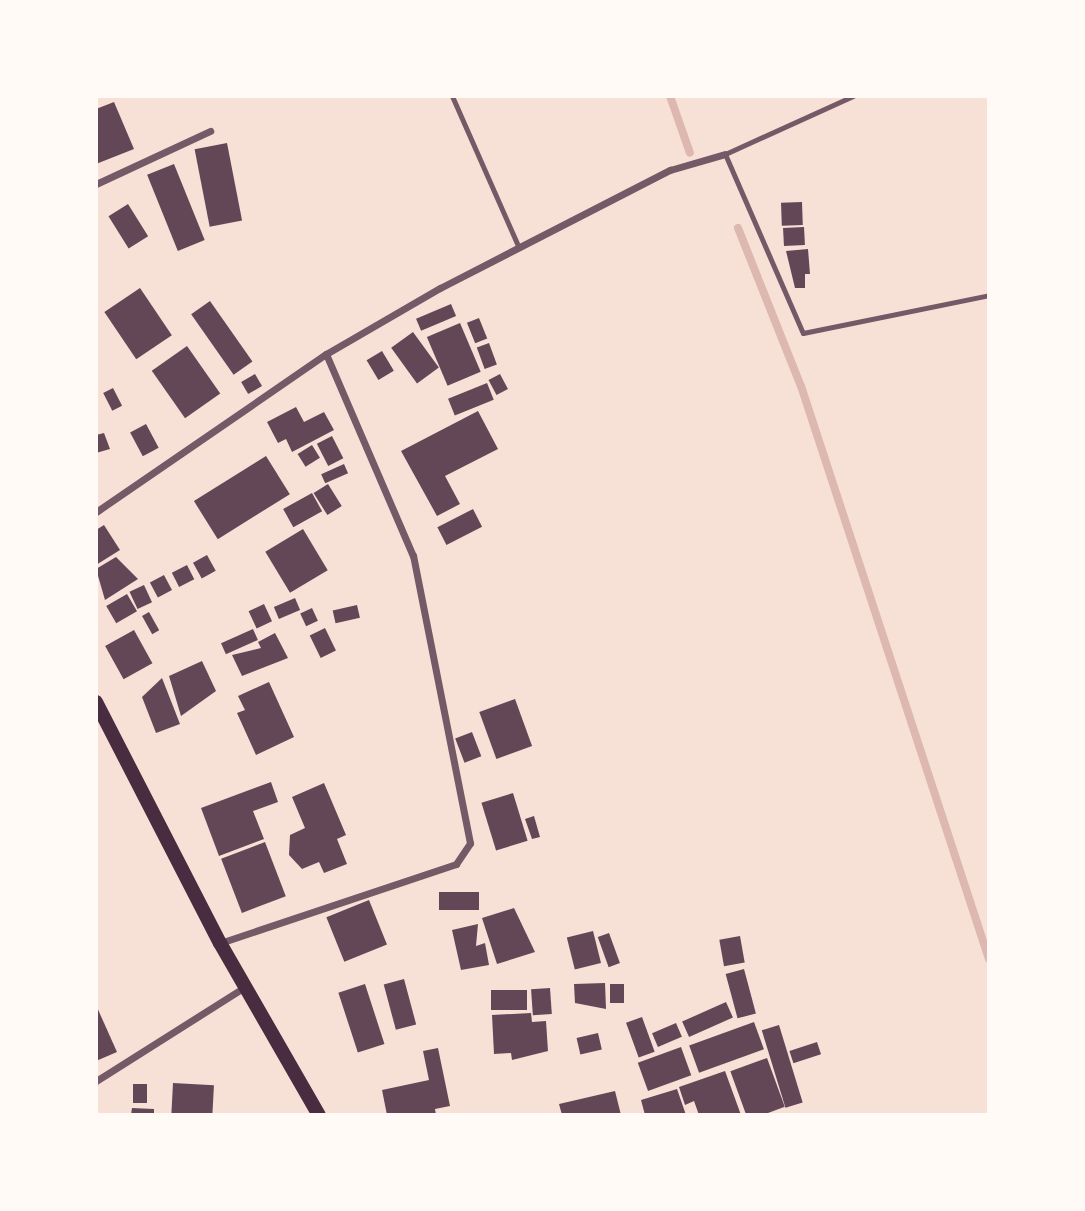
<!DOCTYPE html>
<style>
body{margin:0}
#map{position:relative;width:1085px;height:1211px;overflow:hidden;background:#f7e1d7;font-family:"Libre Baskerville",serif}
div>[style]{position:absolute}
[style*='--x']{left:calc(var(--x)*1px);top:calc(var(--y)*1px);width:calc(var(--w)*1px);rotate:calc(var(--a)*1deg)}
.stream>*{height:8px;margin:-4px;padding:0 4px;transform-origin:4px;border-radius:4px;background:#dcb8b0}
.building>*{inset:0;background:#644757;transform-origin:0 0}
.service>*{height:5px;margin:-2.5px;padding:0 2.5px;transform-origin:2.5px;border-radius:2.5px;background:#755966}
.minor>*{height:7px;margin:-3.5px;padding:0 3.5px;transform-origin:3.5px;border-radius:3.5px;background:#755966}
.secondary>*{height:14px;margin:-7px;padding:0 7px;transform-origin:7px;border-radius:7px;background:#4a2c40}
span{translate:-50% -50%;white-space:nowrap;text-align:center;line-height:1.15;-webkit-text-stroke:7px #fffaf5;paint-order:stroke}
.frame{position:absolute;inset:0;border:98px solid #fffaf5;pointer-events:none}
</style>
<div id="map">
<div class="stream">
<div style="--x:670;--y:96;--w:60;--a:70.7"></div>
<div style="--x:738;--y:228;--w:170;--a:68.3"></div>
<div style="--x:801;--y:386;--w:603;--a:71.84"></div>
</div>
<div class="building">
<div style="clip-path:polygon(114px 102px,134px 149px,96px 164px,96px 109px)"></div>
<div style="left:227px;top:143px;width:79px;height:33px;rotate:79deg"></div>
<div style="left:174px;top:164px;width:82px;height:29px;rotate:68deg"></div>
<div style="left:802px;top:202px;width:23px;height:21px;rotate:88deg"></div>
<div style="left:128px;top:204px;width:38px;height:23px;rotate:58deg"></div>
<div style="left:804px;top:227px;width:18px;height:21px;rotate:87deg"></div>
<div style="clip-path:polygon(808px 249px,810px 274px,805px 274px,805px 288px,795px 288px,786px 251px)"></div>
<div style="left:140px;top:288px;width:57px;height:43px;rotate:56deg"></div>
<div style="left:210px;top:301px;width:74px;height:23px;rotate:55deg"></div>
<div style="left:451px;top:304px;width:13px;height:38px;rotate:67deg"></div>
<div style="left:479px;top:318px;width:22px;height:13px;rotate:68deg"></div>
<div style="left:460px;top:323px;width:53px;height:36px;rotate:67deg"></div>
<div style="left:413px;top:332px;width:44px;height:27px;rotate:54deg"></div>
<div style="left:489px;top:343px;width:23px;height:13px;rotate:70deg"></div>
<div style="left:187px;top:346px;width:58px;height:43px;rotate:55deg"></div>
<div style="left:382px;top:351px;width:23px;height:18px;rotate:59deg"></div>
<div style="left:255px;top:374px;width:14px;height:16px;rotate:60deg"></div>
<div style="left:500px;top:374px;width:17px;height:13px;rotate:62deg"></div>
<div style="left:487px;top:383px;width:18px;height:42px;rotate:68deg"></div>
<div style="left:113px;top:388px;width:20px;height:11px;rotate:63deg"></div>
<div style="clip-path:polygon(296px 407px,304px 422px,324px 412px,334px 430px,292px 452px,286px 439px,278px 443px,267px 422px)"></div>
<div style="clip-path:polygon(478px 411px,498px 449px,445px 476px,460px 504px,437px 516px,401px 451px)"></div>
<div style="left:146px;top:424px;width:27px;height:18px;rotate:62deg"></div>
<div style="clip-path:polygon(104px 433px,110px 449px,96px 453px,96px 435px)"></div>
<div style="left:332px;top:436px;width:25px;height:17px;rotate:63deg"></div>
<div style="left:312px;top:445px;width:15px;height:17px;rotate:58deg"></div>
<div style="left:266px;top:456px;width:45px;height:85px;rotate:58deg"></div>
<div style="left:344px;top:464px;width:10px;height:25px;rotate:66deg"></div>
<div style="left:328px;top:484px;width:26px;height:17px;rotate:58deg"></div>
<div style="left:312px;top:493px;width:21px;height:33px;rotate:61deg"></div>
<div style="left:473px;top:509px;width:20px;height:40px;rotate:63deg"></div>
<div style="clip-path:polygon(104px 525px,120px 550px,96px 565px,96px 530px)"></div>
<div style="left:303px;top:529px;width:48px;height:44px;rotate:59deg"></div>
<div style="left:207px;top:555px;width:18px;height:16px;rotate:61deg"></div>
<div style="clip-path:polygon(116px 557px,138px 579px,105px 600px,96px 569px)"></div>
<div style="left:187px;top:565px;width:16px;height:17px;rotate:63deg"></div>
<div style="left:164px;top:575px;width:17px;height:16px;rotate:62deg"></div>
<div style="left:144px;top:585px;width:19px;height:16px;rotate:65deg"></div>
<div style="left:127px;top:594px;width:20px;height:24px;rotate:60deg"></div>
<div style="left:295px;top:598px;width:13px;height:23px;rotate:67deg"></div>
<div style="left:264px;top:604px;width:19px;height:17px;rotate:65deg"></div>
<div style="left:357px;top:605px;width:13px;height:25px;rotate:77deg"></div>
<div style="left:312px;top:608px;width:14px;height:13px;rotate:65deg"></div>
<div style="left:149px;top:612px;width:21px;height:8px;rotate:61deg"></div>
<div style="left:325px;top:628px;width:25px;height:17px;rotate:64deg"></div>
<div style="left:253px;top:629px;width:12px;height:35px;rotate:66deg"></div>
<div style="left:134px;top:630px;width:38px;height:33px;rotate:61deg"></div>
<div style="clip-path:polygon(275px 633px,288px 658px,242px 676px,232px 655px,261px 648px,258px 642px)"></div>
<div style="clip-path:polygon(202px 661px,216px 691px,181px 716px,169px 676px)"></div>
<div style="clip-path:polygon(162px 678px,180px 724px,156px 733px,142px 697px)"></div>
<div style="clip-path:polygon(269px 682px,294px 737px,256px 755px,237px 713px,245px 710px,238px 696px)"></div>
<div style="left:515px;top:699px;width:50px;height:38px;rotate:70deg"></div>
<div style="left:472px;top:732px;width:26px;height:18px;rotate:69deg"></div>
<div style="clip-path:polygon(271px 782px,278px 802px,253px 811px,264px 839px,219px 856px,201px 808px)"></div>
<div style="clip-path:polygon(324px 783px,346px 835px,337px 839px,347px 864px,324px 873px,319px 862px,302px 869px,289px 855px,290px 835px,305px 828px,292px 797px)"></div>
<div style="left:513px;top:793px;width:50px;height:33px;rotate:73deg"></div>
<div style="clip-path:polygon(534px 816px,540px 837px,532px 839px,525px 819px)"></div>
<div style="left:265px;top:842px;width:58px;height:47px;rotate:69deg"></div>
<div style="left:439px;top:892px;width:40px;height:18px"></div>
<div style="left:369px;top:900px;width:48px;height:46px;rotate:68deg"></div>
<div style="clip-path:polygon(514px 908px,535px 952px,497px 964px,482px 918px)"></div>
<div style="clip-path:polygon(478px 924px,476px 946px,485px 943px,489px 965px,461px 970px,452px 930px)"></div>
<div style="left:593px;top:931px;width:33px;height:27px;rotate:76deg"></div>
<div style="left:609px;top:933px;width:32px;height:12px;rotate:70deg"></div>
<div style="left:740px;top:936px;width:27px;height:21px;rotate:80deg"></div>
<div style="left:744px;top:969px;width:46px;height:19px;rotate:75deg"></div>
<div style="left:404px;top:979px;width:47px;height:21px;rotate:75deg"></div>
<div style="clip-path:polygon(605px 983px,606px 1009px,575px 1003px,574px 984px)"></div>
<div style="left:365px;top:984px;width:63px;height:28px;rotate:72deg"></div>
<div style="left:610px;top:984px;width:14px;height:19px"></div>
<div style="left:550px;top:988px;width:26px;height:19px;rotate:86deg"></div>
<div style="left:527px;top:990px;width:20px;height:36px;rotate:90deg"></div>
<div style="left:726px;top:1002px;width:17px;height:48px;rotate:66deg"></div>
<div style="clip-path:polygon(96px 1005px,117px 1052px,96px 1061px)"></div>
<div style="clip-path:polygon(531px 1013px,532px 1022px,546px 1021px,548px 1051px,512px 1060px,511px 1053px,494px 1054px,492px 1015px)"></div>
<div style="left:642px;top:1017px;width:37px;height:17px;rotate:70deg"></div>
<div style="left:754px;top:1022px;width:29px;height:69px;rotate:70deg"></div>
<div style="left:676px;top:1023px;width:15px;height:26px;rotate:67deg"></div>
<div style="left:779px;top:1025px;width:81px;height:18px;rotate:73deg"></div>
<div style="left:598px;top:1033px;width:17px;height:22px;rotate:77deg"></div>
<div style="left:817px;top:1042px;width:13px;height:29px;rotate:72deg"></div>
<div style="left:681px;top:1047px;width:30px;height:46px;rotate:70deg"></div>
<div style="clip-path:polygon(438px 1048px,450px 1106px,435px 1109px,436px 1115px,387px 1115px,382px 1090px,429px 1080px,423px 1051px)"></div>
<div style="left:767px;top:1058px;width:52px;height:39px;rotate:70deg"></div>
<div style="clip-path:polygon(725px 1071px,741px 1115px,699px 1115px,694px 1101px,685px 1105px,679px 1087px)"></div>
<div style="left:173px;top:1083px;width:41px;height:32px;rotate:3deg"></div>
<div style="left:133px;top:1084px;width:14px;height:19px"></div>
<div style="clip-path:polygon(677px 1089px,686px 1115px,645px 1115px,641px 1100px)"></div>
<div style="clip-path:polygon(615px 1091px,621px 1115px,562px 1115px,559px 1104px)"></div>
<div style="clip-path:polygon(132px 1108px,154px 1109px,154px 1115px,131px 1115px)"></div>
</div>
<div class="service">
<div style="--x:452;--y:96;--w:166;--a:66.2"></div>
<div style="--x:853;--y:96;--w:141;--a:155.6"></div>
<div style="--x:725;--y:154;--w:195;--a:66.5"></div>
<div style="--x:803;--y:333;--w:190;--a:-11.5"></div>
</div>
<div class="minor">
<div style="--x:96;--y:184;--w:126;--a:-24.9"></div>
<div style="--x:96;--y:512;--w:279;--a:-34.5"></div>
<div style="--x:326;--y:354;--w:132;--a:-30.1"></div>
<div style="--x:440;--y:288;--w:259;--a:-27.2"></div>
<div style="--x:670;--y:170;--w:57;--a:-16.2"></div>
<div style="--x:220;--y:943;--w:249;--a:-18.5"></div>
<div style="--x:456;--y:864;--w:25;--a:-56"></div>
<div style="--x:470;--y:843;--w:293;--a:-101.2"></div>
<div style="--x:413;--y:556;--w:220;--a:-113.3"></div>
<div style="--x:96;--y:1081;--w:178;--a:-32.3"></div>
</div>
<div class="secondary">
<div style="--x:96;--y:702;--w:271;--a:62.8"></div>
<div style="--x:220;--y:943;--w:198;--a:60.1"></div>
</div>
<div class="frame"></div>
</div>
